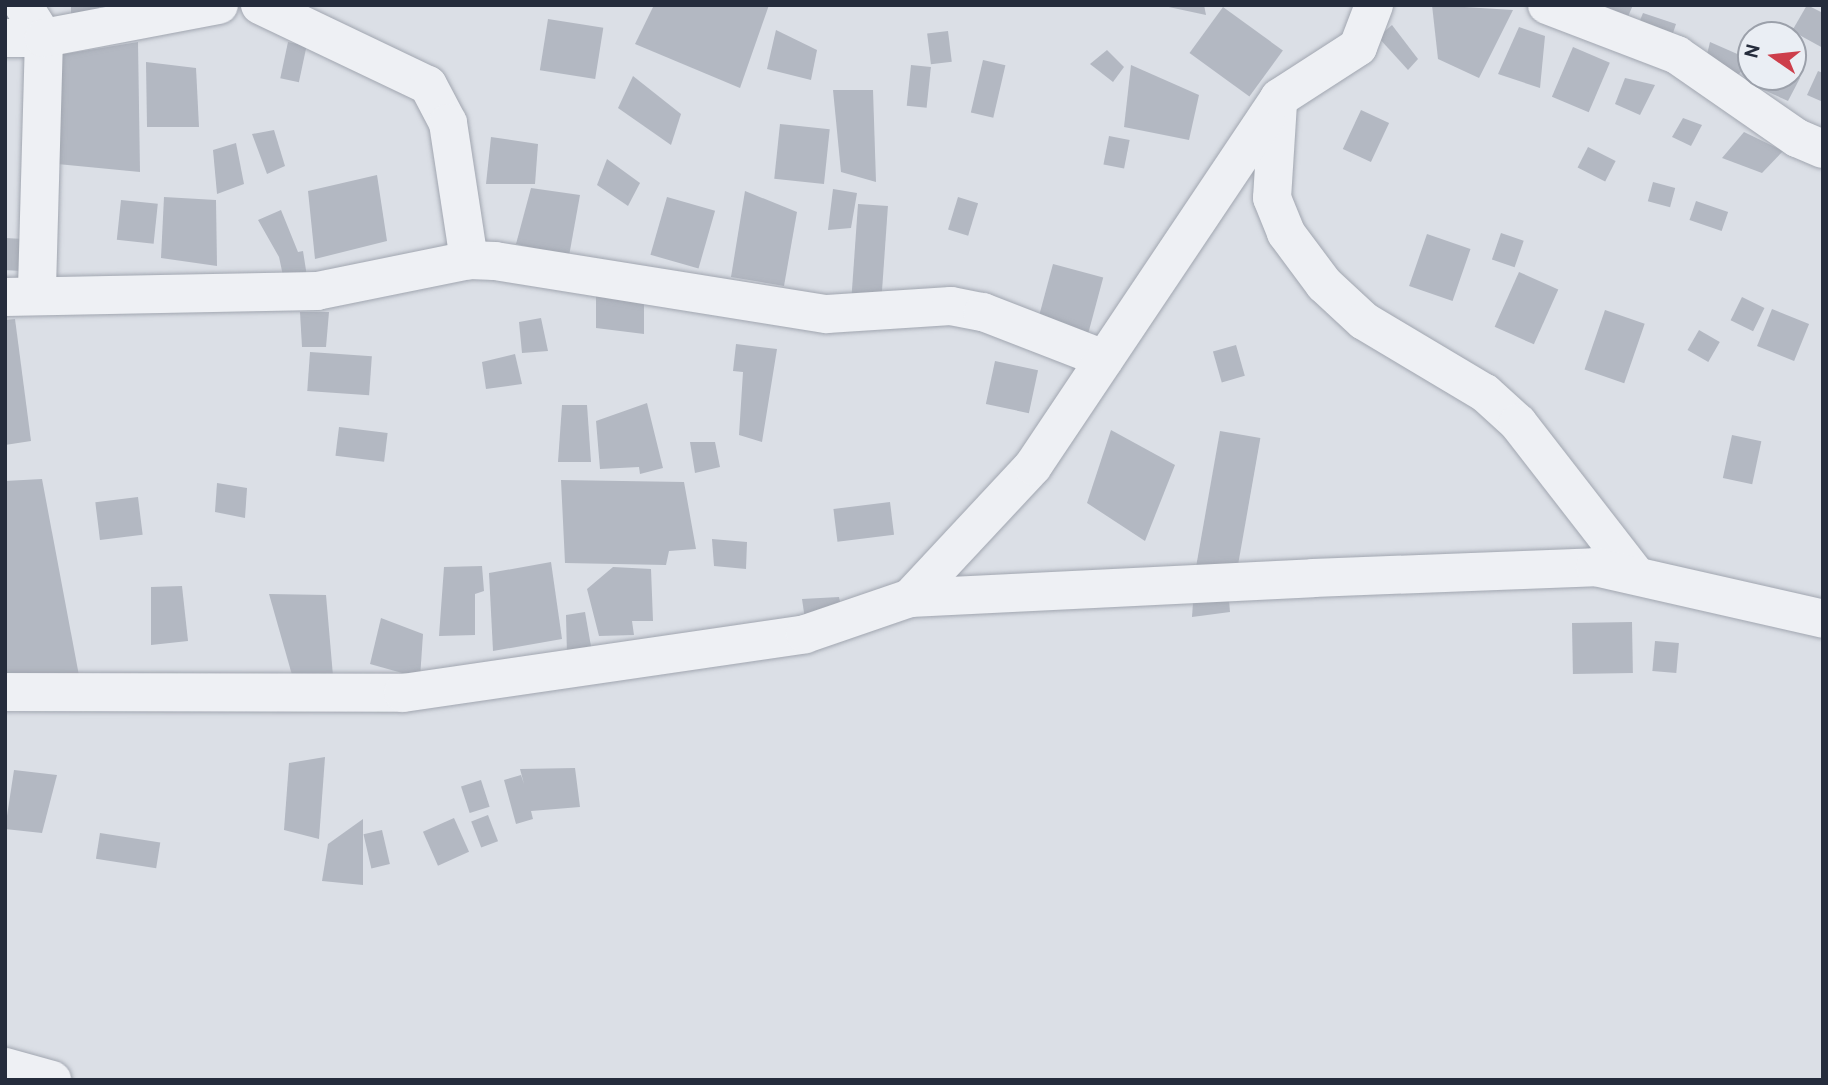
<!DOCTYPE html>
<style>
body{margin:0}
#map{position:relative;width:1828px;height:1085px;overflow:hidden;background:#dbdfe6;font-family:Overpass,sans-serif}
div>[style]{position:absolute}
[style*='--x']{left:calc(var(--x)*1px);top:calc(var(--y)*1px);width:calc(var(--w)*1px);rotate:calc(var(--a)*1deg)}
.building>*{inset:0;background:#b3b8c2;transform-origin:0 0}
.roads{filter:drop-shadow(0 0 2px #a1a6b0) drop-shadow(0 0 2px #a1a6b0)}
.minor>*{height:38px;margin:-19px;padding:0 19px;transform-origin:19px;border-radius:19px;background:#eef0f4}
span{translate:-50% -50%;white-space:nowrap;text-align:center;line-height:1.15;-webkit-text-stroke:5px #eaeef4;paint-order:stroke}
.frame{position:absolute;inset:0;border:7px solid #252c3c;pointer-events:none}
.north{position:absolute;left:1737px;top:21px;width:70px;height:70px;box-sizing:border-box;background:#eaeef4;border:2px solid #9ba0aa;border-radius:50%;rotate:284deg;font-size:19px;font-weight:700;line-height:28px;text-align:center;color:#252c3c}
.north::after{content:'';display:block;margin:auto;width:24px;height:32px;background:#cd3e4b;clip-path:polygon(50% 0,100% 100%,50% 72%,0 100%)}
</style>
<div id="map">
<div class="building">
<div style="left:71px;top:5px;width:28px;height:19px"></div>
<div style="clip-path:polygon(654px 5px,769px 5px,740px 88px,635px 44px)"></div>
<div style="clip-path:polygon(1164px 5px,1204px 5px,1206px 15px,1164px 6px)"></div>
<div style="clip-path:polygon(1432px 5px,1513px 10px,1479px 78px,1438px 59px)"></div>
<div style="clip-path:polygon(1594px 5px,1633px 5px,1626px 21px)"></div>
<div style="clip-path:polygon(1807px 5px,1823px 13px,1823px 48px,1792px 31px)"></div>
<div style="left:1223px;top:7px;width:74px;height:57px;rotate:36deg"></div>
<div style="clip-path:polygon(1643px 13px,1676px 24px,1670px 42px,1634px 35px)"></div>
<div style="left:548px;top:19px;width:56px;height:52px;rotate:9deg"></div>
<div style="clip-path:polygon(1392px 25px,1418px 59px,1408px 70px,1378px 37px)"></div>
<div style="clip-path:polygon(1519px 27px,1545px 36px,1540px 88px,1498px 74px)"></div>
<div style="clip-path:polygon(776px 30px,817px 50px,811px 80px,767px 69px)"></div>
<div style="left:948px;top:31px;width:31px;height:21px;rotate:83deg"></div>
<div style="clip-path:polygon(138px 42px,140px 172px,47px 163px,52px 56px)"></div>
<div style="left:288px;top:42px;width:19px;height:37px;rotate:12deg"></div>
<div style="clip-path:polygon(1710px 42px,1751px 60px,1751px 61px,1737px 76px,1705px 63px)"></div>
<div style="left:1573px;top:47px;width:40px;height:54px;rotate:23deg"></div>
<div style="clip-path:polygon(1107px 50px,1124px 67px,1113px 82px,1090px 64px)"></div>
<div style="left:983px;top:60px;width:23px;height:54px;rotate:13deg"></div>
<div style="clip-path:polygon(146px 62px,196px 68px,199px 127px,147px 127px)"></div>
<div style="left:911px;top:65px;width:20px;height:41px;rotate:6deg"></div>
<div style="clip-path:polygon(1131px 65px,1199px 95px,1189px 140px,1124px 127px)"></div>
<div style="clip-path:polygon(1818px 71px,1823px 73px,1823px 102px,1807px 95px)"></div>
<div style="clip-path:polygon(1793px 75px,1800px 78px,1788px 101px,1755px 86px,1759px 77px)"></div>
<div style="clip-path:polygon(633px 76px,681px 114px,671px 145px,618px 108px)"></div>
<div style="clip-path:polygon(1625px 78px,1655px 85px,1640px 115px,1615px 104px)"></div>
<div style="clip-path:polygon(833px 90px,873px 90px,876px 182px,841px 172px)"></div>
<div style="left:1361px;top:110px;width:31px;height:43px;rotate:25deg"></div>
<div style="clip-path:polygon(1683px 118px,1702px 125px,1691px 146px,1672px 137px)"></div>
<div style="left:780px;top:124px;width:50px;height:55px;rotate:6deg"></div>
<div style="clip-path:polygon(274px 130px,285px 166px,267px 174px,252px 134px)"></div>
<div style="clip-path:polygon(1744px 132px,1783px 151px,1762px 173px,1722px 158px)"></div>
<div style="left:1109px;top:136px;width:21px;height:29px;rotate:11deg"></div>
<div style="clip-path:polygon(491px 137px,538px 144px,535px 184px,486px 184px)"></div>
<div style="clip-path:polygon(236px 143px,244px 184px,217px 194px,213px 150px)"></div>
<div style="left:1588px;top:147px;width:31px;height:23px;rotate:27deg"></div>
<div style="clip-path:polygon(607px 159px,640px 183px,628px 206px,597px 185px)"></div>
<div style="clip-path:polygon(377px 175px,387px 241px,315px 259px,308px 191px)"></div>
<div style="left:1653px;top:182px;width:23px;height:20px;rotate:15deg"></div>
<div style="clip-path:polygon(531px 188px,580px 195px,569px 256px,516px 244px)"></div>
<div style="clip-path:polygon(833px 189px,857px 193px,851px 228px,828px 230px)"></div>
<div style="clip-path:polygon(745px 191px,797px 212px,784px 286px,731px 277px)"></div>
<div style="clip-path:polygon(164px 197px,216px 200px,217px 266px,161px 258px)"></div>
<div style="left:667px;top:197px;width:50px;height:60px;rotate:16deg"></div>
<div style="left:958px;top:197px;width:21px;height:34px;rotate:17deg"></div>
<div style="left:121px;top:200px;width:37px;height:40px;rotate:6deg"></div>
<div style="left:1696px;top:201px;width:34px;height:20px;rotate:19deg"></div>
<div style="left:858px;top:204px;width:30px;height:95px;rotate:4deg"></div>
<div style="clip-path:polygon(281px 210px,298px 252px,303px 251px,308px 283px,285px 285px,279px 257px,258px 220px)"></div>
<div style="left:1501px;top:233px;width:24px;height:28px;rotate:19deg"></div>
<div style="left:1427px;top:234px;width:46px;height:55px;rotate:19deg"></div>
<div style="left:5px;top:238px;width:19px;height:32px;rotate:3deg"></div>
<div style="left:1053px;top:264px;width:52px;height:57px;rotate:15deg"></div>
<div style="left:1519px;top:272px;width:43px;height:60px;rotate:24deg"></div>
<div style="clip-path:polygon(596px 289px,644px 297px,644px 334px,596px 328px)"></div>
<div style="left:1742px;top:297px;width:25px;height:26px;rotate:26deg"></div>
<div style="left:1772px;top:309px;width:40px;height:40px;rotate:22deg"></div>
<div style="left:1605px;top:310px;width:42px;height:63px;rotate:19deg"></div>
<div style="clip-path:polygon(300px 312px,329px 312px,326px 347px,302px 347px)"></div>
<div style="clip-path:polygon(541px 318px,548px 351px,522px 353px,519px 322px)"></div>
<div style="clip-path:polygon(15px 319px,31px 441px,5px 445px,5px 320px)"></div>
<div style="left:1699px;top:330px;width:24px;height:23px;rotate:30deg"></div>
<div style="clip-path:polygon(736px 344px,777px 349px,762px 442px,739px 435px,743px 372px,733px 371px)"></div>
<div style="left:1236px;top:345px;width:32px;height:24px;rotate:74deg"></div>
<div style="left:310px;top:352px;width:62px;height:39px;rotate:4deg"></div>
<div style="clip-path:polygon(515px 354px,522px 384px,486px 389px,482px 362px)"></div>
<div style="left:995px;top:361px;width:44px;height:44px;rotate:12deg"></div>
<div style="clip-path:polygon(647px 403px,663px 468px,640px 474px,639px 467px,600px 469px,596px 421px)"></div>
<div style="clip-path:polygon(562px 405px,587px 405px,591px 462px,558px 462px)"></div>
<div style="left:339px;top:427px;width:49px;height:29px;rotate:7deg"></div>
<div style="clip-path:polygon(1111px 430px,1175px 465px,1145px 541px,1087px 503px)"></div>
<div style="left:1220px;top:431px;width:41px;height:137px;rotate:10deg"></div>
<div style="left:1732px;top:435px;width:30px;height:44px;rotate:12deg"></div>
<div style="clip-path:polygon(690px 442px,715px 442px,720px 467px,695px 473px)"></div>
<div style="clip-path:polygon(42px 479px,80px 681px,5px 681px,5px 481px)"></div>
<div style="clip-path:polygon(561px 480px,684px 482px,696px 549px,669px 551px,666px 565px,565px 563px)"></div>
<div style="clip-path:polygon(217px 483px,247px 488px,245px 518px,215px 512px)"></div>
<div style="left:138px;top:497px;width:38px;height:43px;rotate:83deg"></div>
<div style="left:890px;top:502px;width:33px;height:57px;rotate:83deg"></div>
<div style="clip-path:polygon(712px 539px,747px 542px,746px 569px,714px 566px)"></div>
<div style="clip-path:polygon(551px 562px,562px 639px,493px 651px,489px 573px)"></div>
<div style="clip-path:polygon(482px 566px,484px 591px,475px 594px,475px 635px,439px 636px,444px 567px)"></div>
<div style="clip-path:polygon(613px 567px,651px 569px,653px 621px,632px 621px,634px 635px,599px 636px,587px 589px)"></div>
<div style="clip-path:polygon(182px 586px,188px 641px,151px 645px,151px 587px)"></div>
<div style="clip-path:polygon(1228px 588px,1230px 612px,1192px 617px,1194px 589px)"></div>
<div style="clip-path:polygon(269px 594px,326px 595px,333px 676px,294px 682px)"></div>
<div style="clip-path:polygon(839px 597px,843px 617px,806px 626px,802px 599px)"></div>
<div style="clip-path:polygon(585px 612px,592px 652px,567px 655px,566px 615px)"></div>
<div style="clip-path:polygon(381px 618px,423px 634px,420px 678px,370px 664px)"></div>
<div style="left:1632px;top:622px;width:51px;height:60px;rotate:89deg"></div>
<div style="left:1655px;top:641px;width:24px;height:30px;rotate:5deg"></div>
<div style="clip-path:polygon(325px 757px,319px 839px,284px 830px,289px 763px)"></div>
<div style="clip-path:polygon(575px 768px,580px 807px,531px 811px,533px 819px,516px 824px,504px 780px,521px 775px,524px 784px,520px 769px)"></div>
<div style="clip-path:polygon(14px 770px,57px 775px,42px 833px,5px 829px)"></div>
<div style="left:481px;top:780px;width:28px;height:21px;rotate:72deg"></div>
<div style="left:488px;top:815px;width:28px;height:18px;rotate:69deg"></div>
<div style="left:454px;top:818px;width:37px;height:34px;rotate:66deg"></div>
<div style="clip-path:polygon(363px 819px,363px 885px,322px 881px,328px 844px)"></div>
<div style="left:382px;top:830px;width:35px;height:19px;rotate:77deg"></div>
<div style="left:100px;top:833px;width:61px;height:26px;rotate:9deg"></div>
</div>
<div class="roads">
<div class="minor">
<div style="--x:23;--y:5;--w:39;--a:58"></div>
<div style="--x:44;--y:38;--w:258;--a:91.6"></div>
<div style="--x:260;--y:5;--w:186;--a:25.5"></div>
<div style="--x:428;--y:85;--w:43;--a:62.2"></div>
<div style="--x:448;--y:123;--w:139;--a:81.3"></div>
<div style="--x:1547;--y:5;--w:139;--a:21"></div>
<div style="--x:1677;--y:55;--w:146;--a:34.7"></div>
<div style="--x:1797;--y:138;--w:28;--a:23"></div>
<div style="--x:5;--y:38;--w:39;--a:0"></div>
<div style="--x:44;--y:38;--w:178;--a:-10.7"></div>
<div style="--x:1278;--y:103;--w:95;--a:93.6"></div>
<div style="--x:1272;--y:198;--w:38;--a:68"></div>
<div style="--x:1286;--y:233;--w:64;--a:53.3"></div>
<div style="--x:1324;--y:284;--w:54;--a:42.8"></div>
<div style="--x:1364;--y:321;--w:141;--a:30.8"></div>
<div style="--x:1485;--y:393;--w:45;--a:42.3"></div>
<div style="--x:1518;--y:423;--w:191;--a:52.2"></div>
<div style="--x:5;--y:297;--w:312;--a:-1.1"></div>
<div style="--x:317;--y:291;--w:155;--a:-11.5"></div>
<div style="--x:469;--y:260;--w:26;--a:2"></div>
<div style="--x:495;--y:261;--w:336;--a:9.1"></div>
<div style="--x:827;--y:314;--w:124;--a:-3.7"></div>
<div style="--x:951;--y:306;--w:33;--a:11"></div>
<div style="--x:983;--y:312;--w:130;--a:21.2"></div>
<div style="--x:910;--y:598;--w:180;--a:-47"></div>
<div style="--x:1033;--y:466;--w:443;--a:-56.2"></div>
<div style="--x:1279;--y:98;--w:94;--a:-32.8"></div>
<div style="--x:1358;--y:47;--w:45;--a:-69.1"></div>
<div style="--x:5;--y:692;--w:398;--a:0.1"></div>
<div style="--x:403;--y:693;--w:406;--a:-8.3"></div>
<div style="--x:805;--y:634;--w:111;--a:-18.9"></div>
<div style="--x:910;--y:598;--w:403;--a:-2.8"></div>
<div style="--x:1313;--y:578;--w:282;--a:-2.2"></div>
<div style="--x:1595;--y:567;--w:234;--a:12.8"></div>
<div style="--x:5;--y:1067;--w:49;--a:15.5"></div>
</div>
</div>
<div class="frame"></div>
<div class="north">N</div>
</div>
